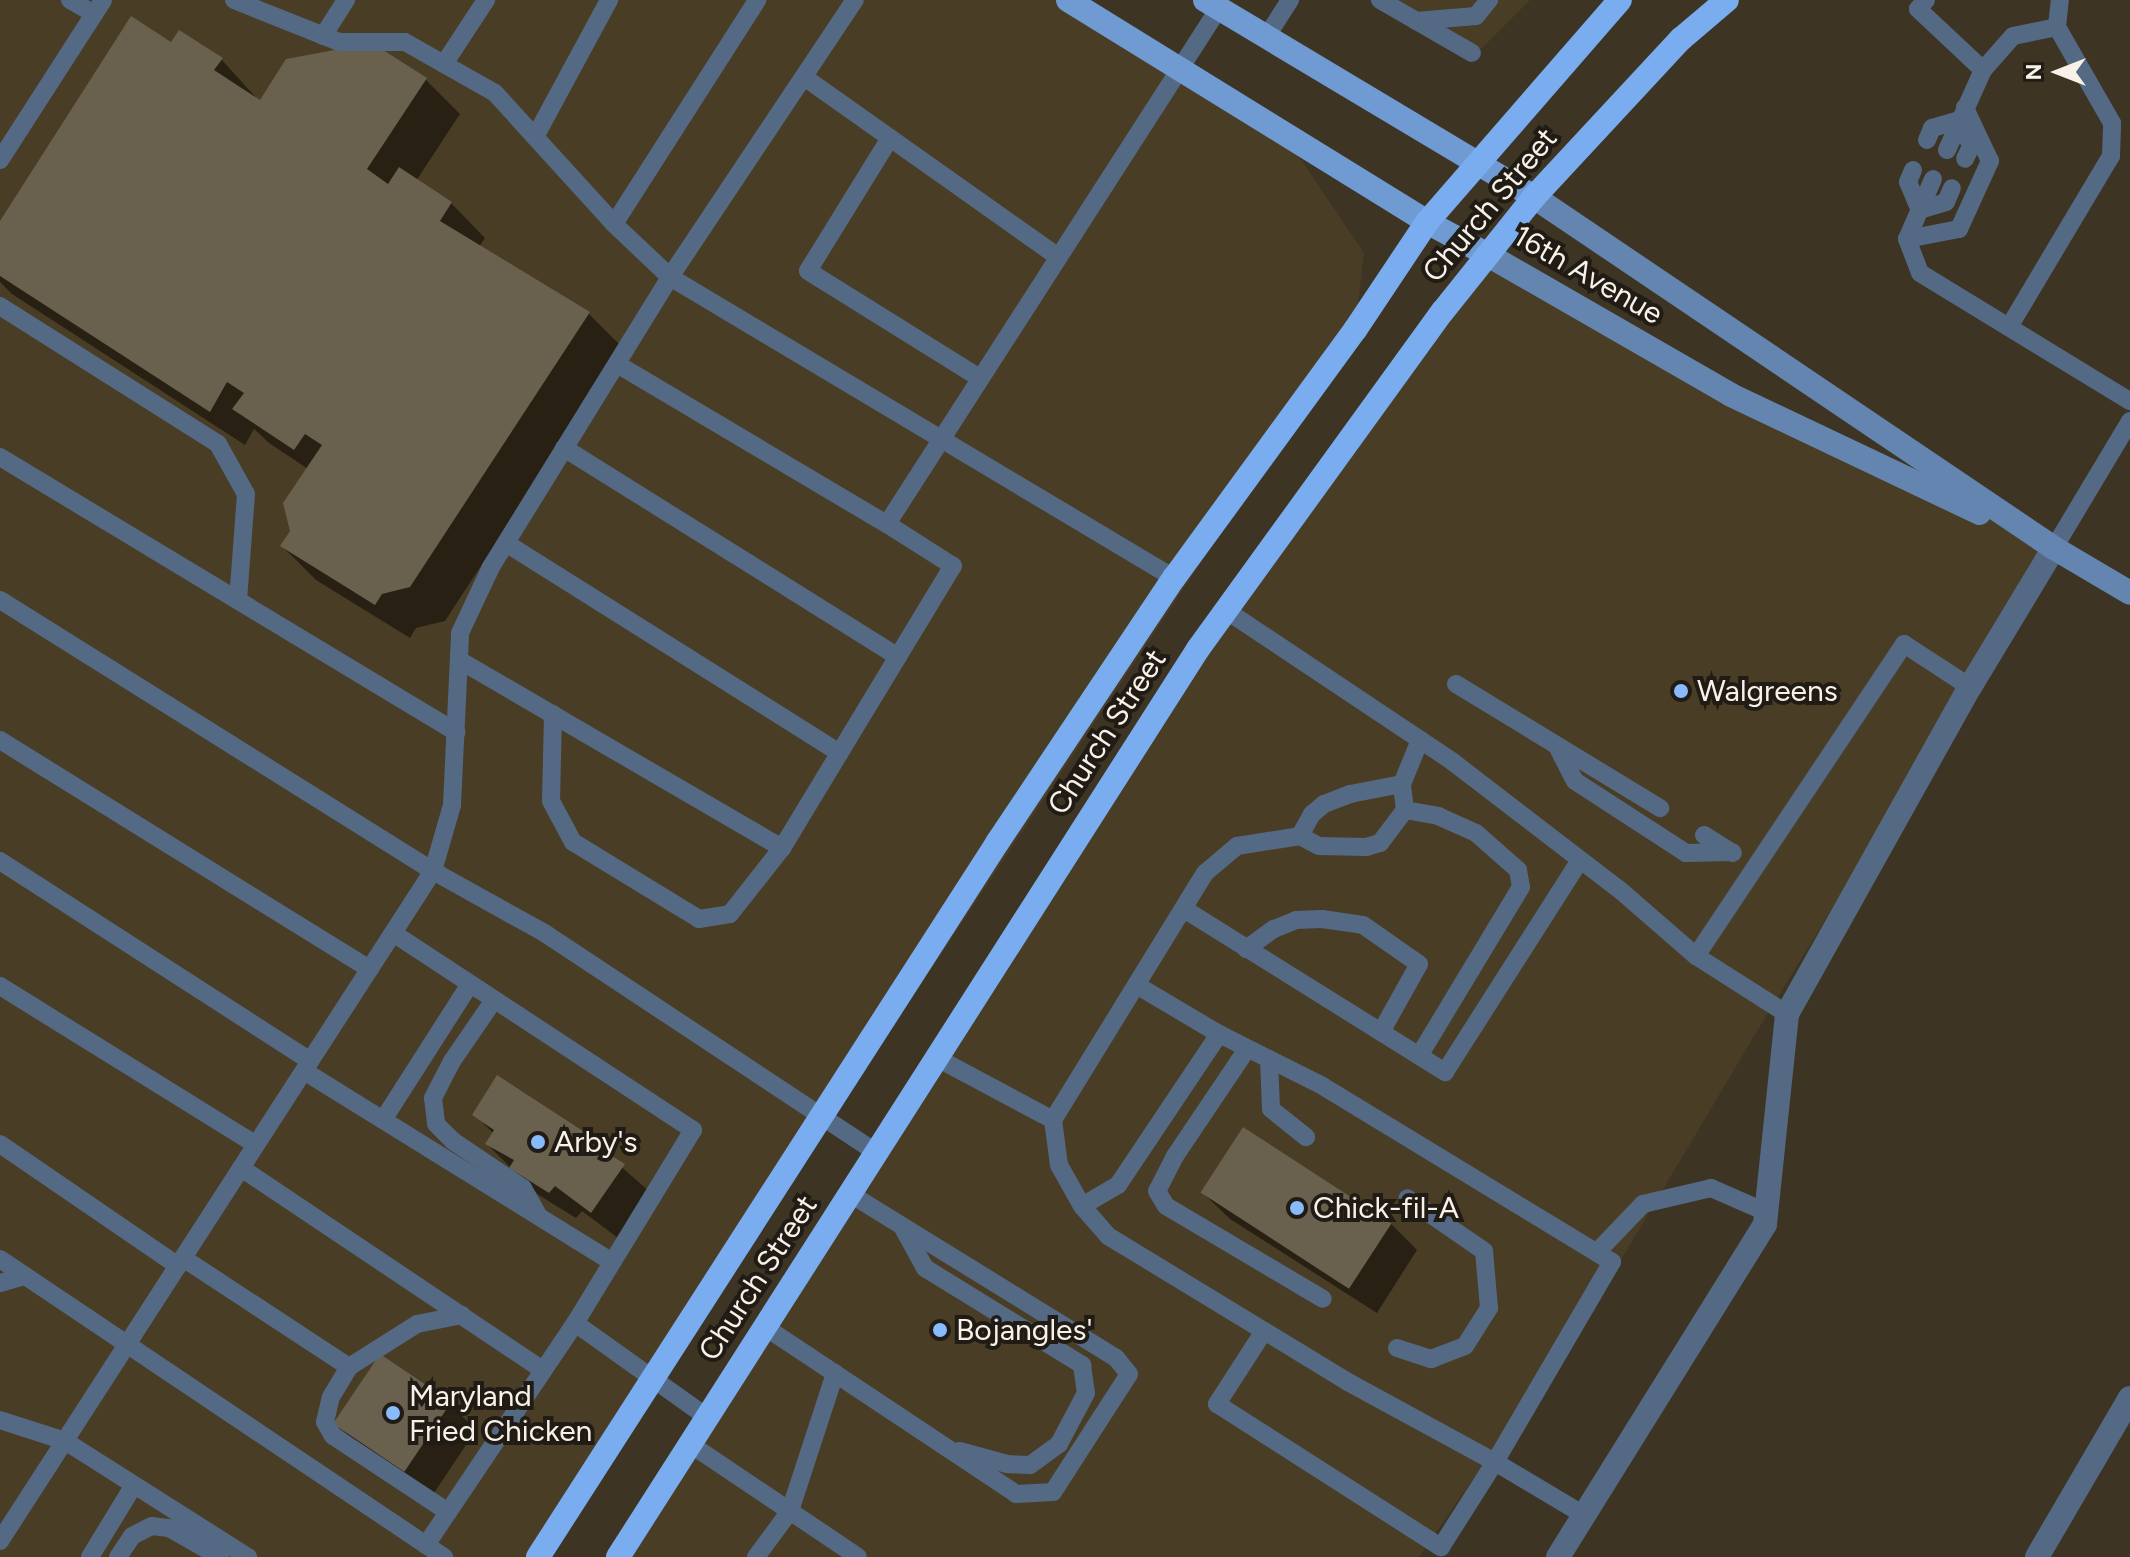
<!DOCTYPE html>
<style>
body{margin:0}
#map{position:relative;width:2130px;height:1557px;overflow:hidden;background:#3d3423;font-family:Figtree,sans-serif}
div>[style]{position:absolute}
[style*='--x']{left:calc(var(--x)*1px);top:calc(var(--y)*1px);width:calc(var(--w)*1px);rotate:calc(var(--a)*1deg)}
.built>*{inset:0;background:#4a3d25}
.shadow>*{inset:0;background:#0007}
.building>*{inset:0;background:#6a604e;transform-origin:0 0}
.lane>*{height:18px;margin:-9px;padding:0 9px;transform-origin:9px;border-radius:9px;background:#546984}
.street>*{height:24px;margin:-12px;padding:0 12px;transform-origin:12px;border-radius:12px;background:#546984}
.secondary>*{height:24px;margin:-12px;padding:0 12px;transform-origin:12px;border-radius:12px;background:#6385b0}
.primary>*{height:24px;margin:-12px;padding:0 12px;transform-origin:12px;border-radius:12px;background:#6f9ad2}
.highway>*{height:24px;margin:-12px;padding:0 12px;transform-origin:12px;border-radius:12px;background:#79adf0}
.dots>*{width:22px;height:22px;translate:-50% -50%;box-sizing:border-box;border:4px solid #201c15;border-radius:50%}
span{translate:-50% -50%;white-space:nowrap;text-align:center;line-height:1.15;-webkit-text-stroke:8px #201c15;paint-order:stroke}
.street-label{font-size:30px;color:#f7f1e7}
.poi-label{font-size:30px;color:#f7f1e7}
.left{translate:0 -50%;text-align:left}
.north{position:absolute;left:2018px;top:32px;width:80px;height:80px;-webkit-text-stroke:6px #201c15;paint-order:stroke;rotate:270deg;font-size:22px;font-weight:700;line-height:32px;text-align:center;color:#f7f1e7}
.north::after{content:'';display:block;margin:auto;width:28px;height:36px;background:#f7f1e7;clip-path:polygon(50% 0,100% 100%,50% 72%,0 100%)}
</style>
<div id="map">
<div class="built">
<div style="clip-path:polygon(0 0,1068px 0,1279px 127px,1364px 253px,1355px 330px,541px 1557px,0 1557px)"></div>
<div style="clip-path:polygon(1372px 0,1530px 0,1481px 49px)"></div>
<div style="clip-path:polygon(1488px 255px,1731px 395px,2054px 548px,1766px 1016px,1599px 1297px,1419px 1557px,618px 1557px,1106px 795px)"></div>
</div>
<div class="shadow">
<div style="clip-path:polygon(171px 45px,221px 59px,260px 102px,371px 45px,426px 80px,460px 114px,416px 181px,451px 203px,485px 238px,479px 247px,589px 314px,623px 348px,445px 621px,416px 628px,410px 638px,316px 580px,282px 546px,292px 531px,308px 469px,269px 443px,254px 429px,245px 445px,12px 294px,0 282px,0 224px)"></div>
<div style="clip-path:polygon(474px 1114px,585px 1135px,650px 1192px,618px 1238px,582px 1211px,576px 1218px,537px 1194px,487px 1144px,494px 1134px)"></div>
<div style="clip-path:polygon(1243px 1130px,1391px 1224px,1417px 1250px,1377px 1313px,1230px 1219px,1203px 1193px)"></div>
<div style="clip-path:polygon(450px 1404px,476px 1430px,432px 1496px,363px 1450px,336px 1423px)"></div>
</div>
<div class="building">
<div style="clip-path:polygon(131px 16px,171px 42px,179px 30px,223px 58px,214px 70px,260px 100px,286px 59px,372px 43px,427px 78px,367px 169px,388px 184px,399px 167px,452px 202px,440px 221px,590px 312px,410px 587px,382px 594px,375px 605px,280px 546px,290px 531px,283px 503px,322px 445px,305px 434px,294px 450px,232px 409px,244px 393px,227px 382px,210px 412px,0 276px,0 221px)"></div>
<div style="clip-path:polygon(497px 1075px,586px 1133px,586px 1140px,625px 1164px,591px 1213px,555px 1186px,549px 1193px,509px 1168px,514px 1160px,485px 1144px,494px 1130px,472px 1115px)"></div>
<div style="left:1243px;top:1127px;width:177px;height:78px;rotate:33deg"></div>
<div style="left:380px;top:1354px;width:86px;height:84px;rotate:34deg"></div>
</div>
<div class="lane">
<div style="--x:70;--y:0;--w:28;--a:30"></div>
<div style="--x:234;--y:0;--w:113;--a:21.8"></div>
<div style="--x:339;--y:42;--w:66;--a:0"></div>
<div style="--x:405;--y:42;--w:103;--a:29.5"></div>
<div style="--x:495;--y:93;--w:177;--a:47.7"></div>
<div style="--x:614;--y:224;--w:77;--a:43.4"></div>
<div style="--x:670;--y:277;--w:587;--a:30.85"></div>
<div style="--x:1380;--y:0;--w:106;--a:29.9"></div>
<div style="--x:1926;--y:0;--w:12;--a:132"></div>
<div style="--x:1918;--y:9;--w:89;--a:43.2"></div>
<div style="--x:1416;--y:21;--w:60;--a:-4.8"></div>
<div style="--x:1476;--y:16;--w:21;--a:-51"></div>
<div style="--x:323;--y:36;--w:43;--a:-57.4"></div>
<div style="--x:1267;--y:36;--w:43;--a:-57.4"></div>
<div style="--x:444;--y:64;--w:77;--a:-56.7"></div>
<div style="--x:804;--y:77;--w:311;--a:35.3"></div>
<div style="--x:535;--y:137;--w:156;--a:-61.6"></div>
<div style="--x:890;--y:138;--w:156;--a:121.7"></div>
<div style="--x:808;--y:271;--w:203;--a:31.9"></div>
<div style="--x:1927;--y:140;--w:13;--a:-67"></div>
<div style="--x:1932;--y:128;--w:29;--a:-16"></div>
<div style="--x:1960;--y:120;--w:28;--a:67"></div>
<div style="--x:1971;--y:146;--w:14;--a:115"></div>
<div style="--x:1947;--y:150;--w:88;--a:-65.8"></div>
<div style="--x:1983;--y:70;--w:45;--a:-48.6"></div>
<div style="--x:2013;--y:36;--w:45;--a:-11.6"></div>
<div style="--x:0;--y:160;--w:190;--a:-57.2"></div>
<div style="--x:1913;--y:170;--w:13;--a:113"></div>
<div style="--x:1908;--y:182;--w:30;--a:67"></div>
<div style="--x:1920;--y:210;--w:27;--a:-17"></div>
<div style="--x:1946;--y:202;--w:15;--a:-67"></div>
<div style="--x:1933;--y:179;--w:65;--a:113.4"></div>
<div style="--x:1907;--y:239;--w:36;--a:69"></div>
<div style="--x:1920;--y:273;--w:246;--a:31.4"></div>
<div style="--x:614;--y:224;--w:266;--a:-57.4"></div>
<div style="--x:1907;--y:239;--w:53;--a:-10.9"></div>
<div style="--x:1959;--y:229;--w:75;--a:-65.5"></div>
<div style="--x:1990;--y:161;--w:59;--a:-115.3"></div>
<div style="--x:0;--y:306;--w:258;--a:32.3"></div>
<div style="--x:218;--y:444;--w:57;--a:60.8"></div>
<div style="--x:246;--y:494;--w:106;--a:94.3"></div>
<div style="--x:2009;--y:327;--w:199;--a:-59.2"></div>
<div style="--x:2111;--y:156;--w:33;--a:-88"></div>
<div style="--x:2112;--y:123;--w:111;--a:-119.8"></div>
<div style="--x:2057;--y:27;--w:27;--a:-84"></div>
<div style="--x:617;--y:364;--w:314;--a:30.7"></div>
<div style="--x:564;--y:448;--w:394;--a:32"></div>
<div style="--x:0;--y:457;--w:533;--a:31.09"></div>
<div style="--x:506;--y:543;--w:394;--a:32.2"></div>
<div style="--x:2054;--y:548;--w:148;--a:-59.1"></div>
<div style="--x:0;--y:600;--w:511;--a:32.04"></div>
<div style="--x:433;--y:871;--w:129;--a:29.1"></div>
<div style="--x:546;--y:934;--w:397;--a:33.5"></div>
<div style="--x:1227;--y:611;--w:272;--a:33.7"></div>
<div style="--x:1453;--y:762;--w:210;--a:37.5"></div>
<div style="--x:1620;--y:890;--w:101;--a:41"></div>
<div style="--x:1696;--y:956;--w:108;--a:32.5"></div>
<div style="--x:459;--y:660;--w:374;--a:30.2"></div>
<div style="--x:782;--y:848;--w:330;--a:-58.8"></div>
<div style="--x:953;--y:566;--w:78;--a:-147.5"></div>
<div style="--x:887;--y:524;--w:614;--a:-57.24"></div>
<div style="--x:1456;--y:684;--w:239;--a:31.3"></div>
<div style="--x:553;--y:714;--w:87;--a:91.3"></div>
<div style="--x:551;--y:801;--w:47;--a:61.8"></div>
<div style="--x:573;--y:842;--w:148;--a:31.4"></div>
<div style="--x:699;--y:919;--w:31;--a:-9"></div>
<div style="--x:730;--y:914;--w:84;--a:-51.8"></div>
<div style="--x:0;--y:740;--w:435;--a:31.8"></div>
<div style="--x:1557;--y:746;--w:39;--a:63"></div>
<div style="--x:1575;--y:781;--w:132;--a:33"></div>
<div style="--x:1686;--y:853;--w:46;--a:-1.2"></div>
<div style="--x:1402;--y:784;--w:48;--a:-67.8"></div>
<div style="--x:1405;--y:810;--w:34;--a:10"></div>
<div style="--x:1438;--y:816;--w:42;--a:24.1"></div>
<div style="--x:1476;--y:833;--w:56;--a:41.4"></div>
<div style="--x:1518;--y:870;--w:17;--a:80"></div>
<div style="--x:1521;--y:887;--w:197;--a:121.1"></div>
<div style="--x:1704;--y:835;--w:34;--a:32"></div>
<div style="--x:0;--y:861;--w:369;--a:32.8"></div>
<div style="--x:1184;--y:909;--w:308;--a:32"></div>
<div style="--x:1445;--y:1072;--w:251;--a:-57.5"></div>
<div style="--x:393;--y:933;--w:359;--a:33.3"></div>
<div style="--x:693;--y:1130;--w:226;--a:121.4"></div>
<div style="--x:1246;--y:949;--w:34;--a:-36"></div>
<div style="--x:1274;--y:929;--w:24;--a:-22"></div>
<div style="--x:1296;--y:920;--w:26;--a:-2"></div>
<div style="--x:1322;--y:919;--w:41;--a:8.3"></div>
<div style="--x:1363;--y:925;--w:68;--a:34.9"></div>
<div style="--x:1419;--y:964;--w:78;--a:119.2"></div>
<div style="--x:1696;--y:956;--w:375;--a:-56.3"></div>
<div style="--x:1904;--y:644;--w:79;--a:33.1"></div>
<div style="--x:0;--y:986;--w:301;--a:31.8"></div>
<div style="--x:494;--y:1000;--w:74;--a:124.5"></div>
<div style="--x:452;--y:1061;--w:42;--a:117.2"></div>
<div style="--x:433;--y:1098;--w:26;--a:83"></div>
<div style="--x:436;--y:1124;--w:24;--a:45"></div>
<div style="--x:453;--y:1141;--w:84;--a:33.9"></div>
<div style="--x:523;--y:1188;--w:31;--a:61"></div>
<div style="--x:1247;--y:1049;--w:129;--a:123.9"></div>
<div style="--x:1175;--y:1156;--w:39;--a:117"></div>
<div style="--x:1157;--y:1191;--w:17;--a:59"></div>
<div style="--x:1166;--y:1206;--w:182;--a:30.6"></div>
<div style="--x:937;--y:1058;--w:132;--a:28.1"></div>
<div style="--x:1053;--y:1120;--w:45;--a:82.4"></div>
<div style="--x:1059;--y:1165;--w:47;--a:60.7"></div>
<div style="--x:1082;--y:1206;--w:40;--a:49"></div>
<div style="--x:1108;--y:1236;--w:281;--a:31.3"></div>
<div style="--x:1348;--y:1382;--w:167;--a:28.6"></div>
<div style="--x:1495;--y:1462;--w:232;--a:-59.7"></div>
<div style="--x:1612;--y:1262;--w:338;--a:-148.7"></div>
<div style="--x:1323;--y:1086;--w:116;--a:-153.4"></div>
<div style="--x:1219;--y:1034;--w:94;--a:-149.3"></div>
<div style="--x:1269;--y:1059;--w:50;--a:87.7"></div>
<div style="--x:1271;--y:1109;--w:45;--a:38.7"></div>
<div style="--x:304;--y:1071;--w:362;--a:31.8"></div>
<div style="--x:383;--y:1120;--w:161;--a:-57.4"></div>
<div style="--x:1053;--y:1120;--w:290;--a:-58.4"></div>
<div style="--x:1205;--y:873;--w:42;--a:-40.2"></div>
<div style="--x:1237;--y:846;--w:64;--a:-9"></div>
<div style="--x:1300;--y:836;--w:21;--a:28"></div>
<div style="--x:1319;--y:846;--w:47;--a:1.2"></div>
<div style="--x:1366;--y:847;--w:15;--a:-16"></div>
<div style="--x:1380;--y:843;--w:41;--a:-52.9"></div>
<div style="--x:1405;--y:810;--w:26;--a:-97"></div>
<div style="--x:1402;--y:784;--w:53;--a:169.1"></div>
<div style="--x:1350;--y:794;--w:28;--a:159"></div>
<div style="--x:1324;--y:804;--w:16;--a:140"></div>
<div style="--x:1312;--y:814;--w:25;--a:119"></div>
<div style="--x:0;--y:1144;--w:216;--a:34.4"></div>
<div style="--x:241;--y:1168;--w:363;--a:33.8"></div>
<div style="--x:1082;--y:1206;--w:42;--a:-30.3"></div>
<div style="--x:1118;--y:1185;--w:182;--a:-56.2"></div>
<div style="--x:903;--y:1228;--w:46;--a:61.2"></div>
<div style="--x:925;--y:1268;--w:185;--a:31.7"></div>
<div style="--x:1082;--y:1365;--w:28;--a:82"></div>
<div style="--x:1086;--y:1393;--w:58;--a:117.9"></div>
<div style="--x:1059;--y:1444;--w:36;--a:144"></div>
<div style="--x:1030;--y:1465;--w:23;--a:-178"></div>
<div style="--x:1007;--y:1464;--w:49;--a:-164.5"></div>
<div style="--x:1598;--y:1251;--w:65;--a:-46.2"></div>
<div style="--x:1643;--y:1204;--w:70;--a:-13.2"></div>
<div style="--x:1711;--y:1188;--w:60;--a:23.6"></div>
<div style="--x:183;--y:1258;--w:199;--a:33.3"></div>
<div style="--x:0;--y:1259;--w:535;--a:33.87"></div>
<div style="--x:0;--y:1283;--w:26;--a:-16"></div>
<div style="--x:765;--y:1327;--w:301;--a:33.6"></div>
<div style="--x:1016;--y:1494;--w:37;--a:-3"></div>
<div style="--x:1053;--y:1492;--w:140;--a:-57.2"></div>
<div style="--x:1129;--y:1374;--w:21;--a:-129"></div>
<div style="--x:1116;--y:1358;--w:312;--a:-148.3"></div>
<div style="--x:1264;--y:1331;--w:87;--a:122.8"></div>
<div style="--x:1217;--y:1404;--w:266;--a:32.6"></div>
<div style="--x:1441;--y:1547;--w:101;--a:-57.6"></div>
<div style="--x:1495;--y:1462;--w:104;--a:30.8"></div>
<div style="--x:1397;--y:1348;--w:36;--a:18"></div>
<div style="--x:1431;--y:1359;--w:36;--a:-21"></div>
<div style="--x:1465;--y:1346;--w:45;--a:-57.7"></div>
<div style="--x:1489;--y:1308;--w:57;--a:-95"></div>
<div style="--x:1484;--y:1251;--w:93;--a:-145.5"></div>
<div style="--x:0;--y:1420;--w:68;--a:17.9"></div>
<div style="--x:65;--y:1441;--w:217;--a:32.4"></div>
<div style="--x:690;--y:1444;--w:202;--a:33.9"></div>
<div style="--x:448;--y:1512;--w:138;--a:-146.5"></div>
<div style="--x:333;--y:1436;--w:16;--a:-120"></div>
<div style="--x:325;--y:1422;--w:26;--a:-77"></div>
<div style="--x:331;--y:1397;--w:35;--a:-59"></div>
<div style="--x:349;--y:1367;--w:80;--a:-32.3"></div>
<div style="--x:417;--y:1324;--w:46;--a:-11.3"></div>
<div style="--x:0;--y:1541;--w:798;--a:-57.13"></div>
<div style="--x:433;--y:871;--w:69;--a:-73.9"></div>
<div style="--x:452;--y:805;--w:172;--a:-87.3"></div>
<div style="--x:460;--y:633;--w:73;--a:-64.8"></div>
<div style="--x:491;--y:567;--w:341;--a:-58.3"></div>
<div style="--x:670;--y:277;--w:333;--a:-56.3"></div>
<div style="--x:426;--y:1545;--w:267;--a:-56.1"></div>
<div style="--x:575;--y:1323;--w:162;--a:35.5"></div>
<div style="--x:90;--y:1557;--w:84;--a:-58.6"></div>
<div style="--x:118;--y:1557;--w:25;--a:-56"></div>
<div style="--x:132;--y:1536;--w:22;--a:-27"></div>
<div style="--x:152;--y:1526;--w:17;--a:7"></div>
<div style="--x:169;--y:1528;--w:59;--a:29.6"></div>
<div style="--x:756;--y:1557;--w:57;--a:-53.5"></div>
<div style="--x:790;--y:1511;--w:145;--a:-71.9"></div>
</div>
<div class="street">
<div style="--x:1558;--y:1557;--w:392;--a:-58.1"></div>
<div style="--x:1765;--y:1224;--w:211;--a:-84"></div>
<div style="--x:1787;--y:1014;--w:375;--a:-60.8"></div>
<div style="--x:1970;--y:687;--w:162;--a:-58.9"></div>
<div style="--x:2037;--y:1557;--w:184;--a:-59.7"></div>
</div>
<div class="secondary">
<div style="--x:1534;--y:197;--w:627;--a:34.02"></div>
<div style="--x:2054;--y:548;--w:88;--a:30.6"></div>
<div style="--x:1488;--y:255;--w:280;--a:29.9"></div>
<div style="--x:1731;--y:395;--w:275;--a:25.4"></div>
</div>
<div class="primary">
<div style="--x:1068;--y:0;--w:422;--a:31.7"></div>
<div style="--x:1427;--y:222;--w:69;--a:28.4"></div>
<div style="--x:1205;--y:0;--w:383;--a:30.9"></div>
</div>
<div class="highway">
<div style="--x:538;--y:1557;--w:849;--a:-57.26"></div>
<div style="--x:997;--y:843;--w:319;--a:-56.3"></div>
<div style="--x:1174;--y:578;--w:307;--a:-53.9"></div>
<div style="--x:1355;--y:330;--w:130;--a:-56.3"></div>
<div style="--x:1427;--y:222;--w:294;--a:-49"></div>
<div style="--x:618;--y:1557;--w:1077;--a:-57.43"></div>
<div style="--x:1198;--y:649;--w:417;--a:-54.1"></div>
<div style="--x:1443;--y:311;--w:146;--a:-51.4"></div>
<div style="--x:1534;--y:197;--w:216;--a:-47.1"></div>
<div style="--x:1681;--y:39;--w:60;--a:-40.3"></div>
</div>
<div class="dots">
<div style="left:1681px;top:691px;background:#88bbfc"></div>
<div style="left:538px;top:1142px;background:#88bbfc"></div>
<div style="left:1297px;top:1208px;background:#88bbfc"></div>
<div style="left:940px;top:1330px;background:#88bbfc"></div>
<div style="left:393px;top:1413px;background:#88bbfc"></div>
</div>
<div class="street-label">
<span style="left:1490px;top:205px;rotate:-50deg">Church Street</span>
<span style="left:1588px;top:275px;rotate:30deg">16th Avenue</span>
<span style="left:1107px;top:732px;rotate:-57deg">Church Street</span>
<span style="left:758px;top:1278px;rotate:-57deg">Church Street</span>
</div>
<div class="poi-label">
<span class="left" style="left:1697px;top:691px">Walgreens</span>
<span class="left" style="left:554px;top:1142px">Arby's</span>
<span class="left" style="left:1313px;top:1208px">Chick-fil-A</span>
<span class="left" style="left:956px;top:1330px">Bojangles'</span>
<span class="left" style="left:409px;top:1413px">Maryland<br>Fried Chicken</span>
</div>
<div class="north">N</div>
</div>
